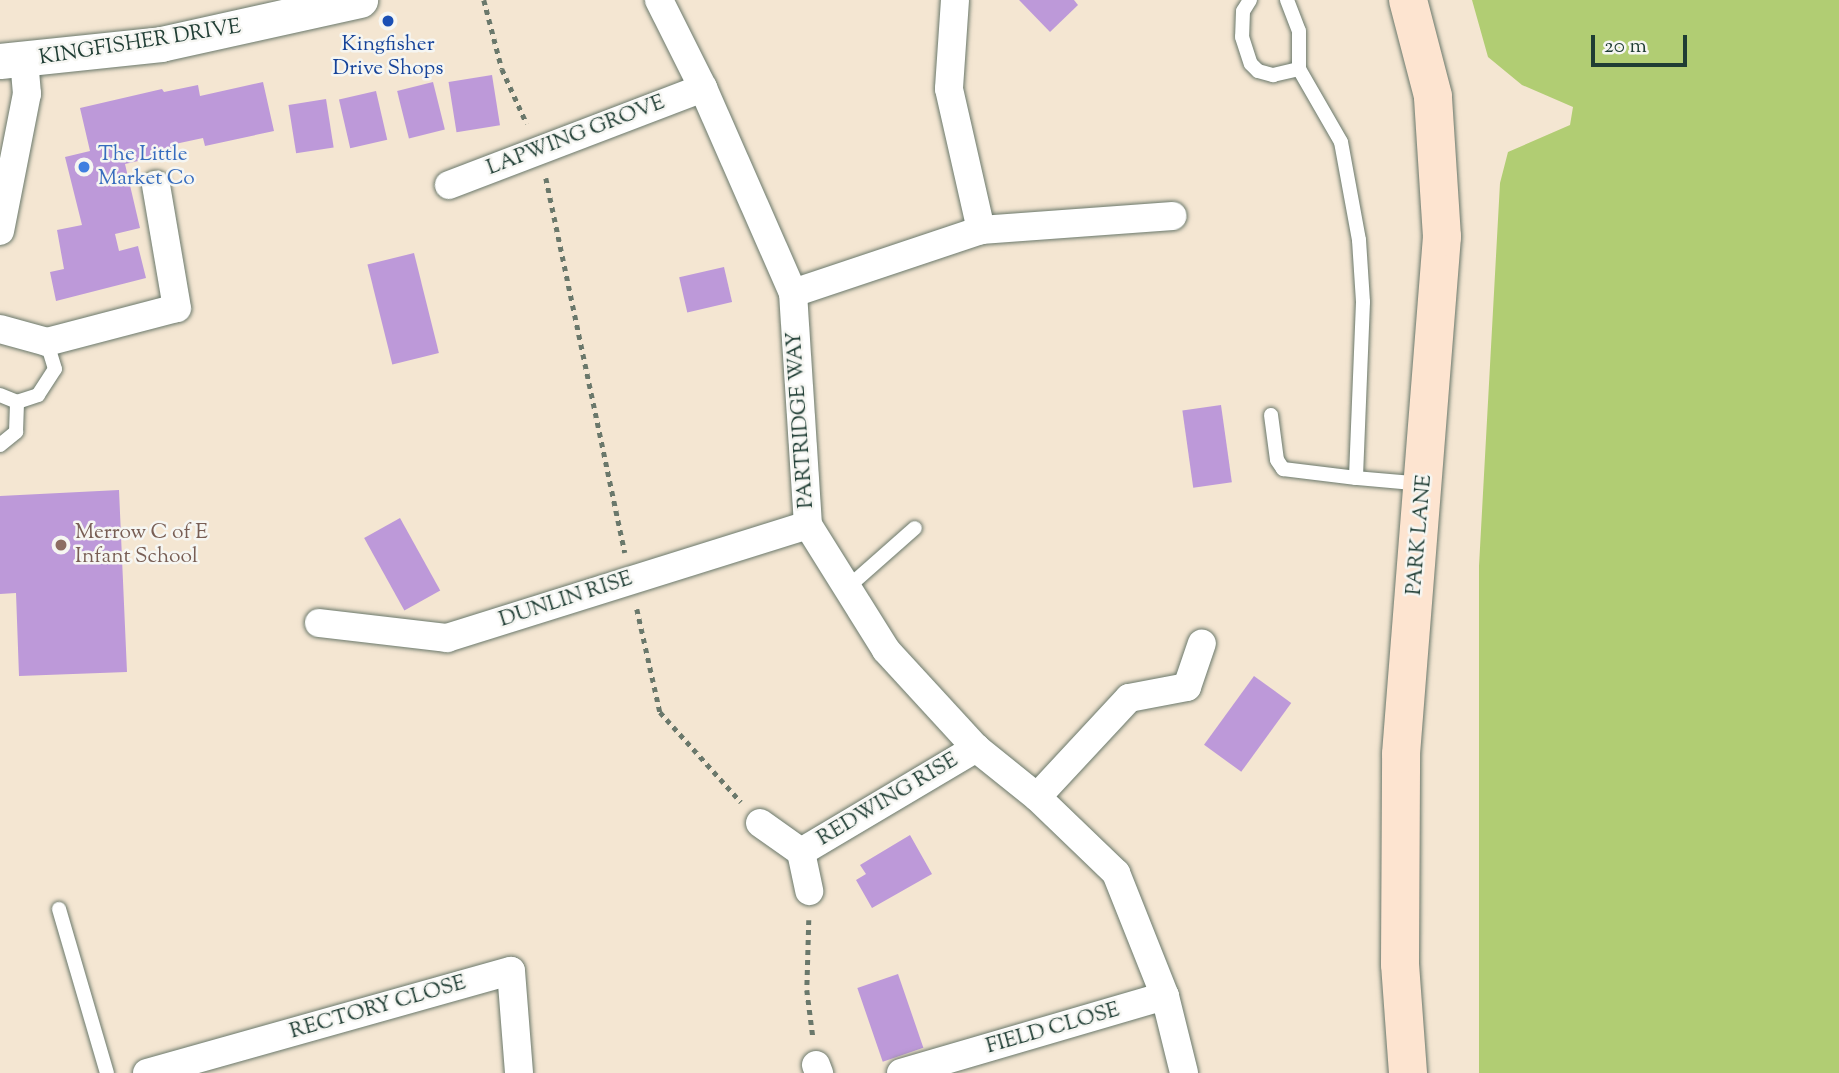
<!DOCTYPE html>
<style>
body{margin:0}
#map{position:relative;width:1839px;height:1073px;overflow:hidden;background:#f4e6d2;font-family:"Sorts Mill Goudy",serif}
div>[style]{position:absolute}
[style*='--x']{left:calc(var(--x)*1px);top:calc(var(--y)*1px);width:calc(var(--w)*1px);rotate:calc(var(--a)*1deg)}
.green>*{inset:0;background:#b1cd73}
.building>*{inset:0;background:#bd99d9;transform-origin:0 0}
.path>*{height:4.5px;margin-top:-2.25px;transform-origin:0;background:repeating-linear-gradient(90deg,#6a786b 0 5px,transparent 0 10px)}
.roads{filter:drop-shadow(0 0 2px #6a786b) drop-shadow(0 0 2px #6a786b)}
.service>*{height:14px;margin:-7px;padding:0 7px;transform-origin:7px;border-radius:7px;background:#fff}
.minor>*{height:28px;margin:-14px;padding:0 14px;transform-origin:14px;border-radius:14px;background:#fff}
.tertiary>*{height:35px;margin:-17.5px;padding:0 17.5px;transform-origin:17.5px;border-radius:17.5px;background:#fff}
.secondary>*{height:38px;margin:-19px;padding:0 19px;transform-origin:19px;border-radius:19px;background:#fde4d0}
.dots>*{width:19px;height:19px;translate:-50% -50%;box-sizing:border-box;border:4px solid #f6f6f2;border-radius:50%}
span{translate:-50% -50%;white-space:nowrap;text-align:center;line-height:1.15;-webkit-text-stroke:5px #f6f6f2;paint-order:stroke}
.street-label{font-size:21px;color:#1f3d34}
.transit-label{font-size:21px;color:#164399}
.shop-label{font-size:21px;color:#366cbe}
.left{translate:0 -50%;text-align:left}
.education-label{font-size:21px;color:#785e54}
.scale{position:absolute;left:1591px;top:35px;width:96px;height:32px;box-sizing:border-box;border:4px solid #1f3d34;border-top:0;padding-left:9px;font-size:21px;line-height:24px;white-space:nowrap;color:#1f3d34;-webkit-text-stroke:5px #f6f6f2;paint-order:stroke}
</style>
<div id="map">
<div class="green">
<div style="clip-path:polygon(1472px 0,1839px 0,1839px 1073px,1479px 1073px,1479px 566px,1500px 183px,1508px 152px,1570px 125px,1573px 107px,1522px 85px,1488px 57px)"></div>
</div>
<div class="building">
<div style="clip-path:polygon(1019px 0,1074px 0,1078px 5px,1050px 32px)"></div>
<div style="left:492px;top:75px;width:51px;height:44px;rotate:81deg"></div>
<div style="clip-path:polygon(263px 82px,274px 131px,205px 146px,203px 138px,175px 144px,177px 152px,125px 164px,140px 228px,115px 234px,119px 251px,138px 246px,146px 278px,56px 301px,50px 272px,64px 269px,57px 230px,82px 225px,65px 157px,90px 151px,80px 108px,162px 89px,164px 92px,198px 85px,200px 96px)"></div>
<div style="left:433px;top:82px;width:49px;height:37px;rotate:76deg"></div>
<div style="left:376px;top:91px;width:50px;height:38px;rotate:77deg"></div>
<div style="left:326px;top:99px;width:49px;height:38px;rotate:81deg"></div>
<div style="left:414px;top:253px;width:103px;height:48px;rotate:76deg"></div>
<div style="left:724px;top:267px;width:36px;height:46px;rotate:77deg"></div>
<div style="left:1221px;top:405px;width:78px;height:39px;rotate:82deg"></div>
<div style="clip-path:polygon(119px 490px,127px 672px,19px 676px,16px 593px,0 594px,0 496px)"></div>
<div style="left:400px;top:518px;width:83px;height:41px;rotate:61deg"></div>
<div style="left:1254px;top:676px;width:46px;height:85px;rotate:36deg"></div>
<div style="clip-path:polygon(910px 835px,932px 874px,872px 908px,856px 880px,866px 874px,860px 865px)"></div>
<div style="left:898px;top:974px;width:78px;height:43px;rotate:71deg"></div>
</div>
<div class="path">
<div style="--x:484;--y:0;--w:71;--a:75.4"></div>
<div style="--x:502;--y:69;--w:60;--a:65.6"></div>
<div style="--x:546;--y:178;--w:383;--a:78.1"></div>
<div style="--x:637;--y:609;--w:106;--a:77.4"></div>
<div style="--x:660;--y:712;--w:121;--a:48"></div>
<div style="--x:809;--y:920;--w:70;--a:91.6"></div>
<div style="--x:807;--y:990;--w:47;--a:82.7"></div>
</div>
<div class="roads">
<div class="service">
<div style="--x:1250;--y:0;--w:13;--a:122"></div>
<div style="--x:1243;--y:11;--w:26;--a:92"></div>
<div style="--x:1242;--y:37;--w:28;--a:72"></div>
<div style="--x:1251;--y:64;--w:10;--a:45"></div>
<div style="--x:1258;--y:71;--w:16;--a:15"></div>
<div style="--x:1273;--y:75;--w:27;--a:-13"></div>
<div style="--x:1287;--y:0;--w:33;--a:69"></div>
<div style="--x:1299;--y:31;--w:38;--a:90"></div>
<div style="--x:1299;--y:69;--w:84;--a:60.1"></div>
<div style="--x:1341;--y:142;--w:100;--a:79.6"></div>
<div style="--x:1359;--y:240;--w:62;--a:86.3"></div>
<div style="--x:1363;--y:302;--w:176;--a:92.3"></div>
<div style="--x:1356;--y:478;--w:67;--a:5.1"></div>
<div style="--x:0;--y:395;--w:18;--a:22"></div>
<div style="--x:17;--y:402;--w:22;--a:-18"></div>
<div style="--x:38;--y:395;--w:31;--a:-57"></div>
<div style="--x:55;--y:369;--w:28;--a:-107"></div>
<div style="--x:1271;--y:415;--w:45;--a:82.4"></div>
<div style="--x:1277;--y:460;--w:11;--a:56"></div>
<div style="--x:1283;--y:469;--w:74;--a:7"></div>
<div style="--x:0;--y:445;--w:21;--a:-39"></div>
<div style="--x:16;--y:432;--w:30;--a:-88"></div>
<div style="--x:848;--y:587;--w:89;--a:-41.4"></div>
<div style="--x:59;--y:909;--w:171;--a:73.7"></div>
</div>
<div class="minor">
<div style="--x:659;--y:0;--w:98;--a:63.4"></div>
<div style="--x:703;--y:88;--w:224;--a:66.3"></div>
<div style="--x:793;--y:293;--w:232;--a:86.3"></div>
<div style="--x:808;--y:525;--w:147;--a:58"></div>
<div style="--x:886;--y:650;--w:133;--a:47.4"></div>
<div style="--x:976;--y:748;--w:78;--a:38.8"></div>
<div style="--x:1037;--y:797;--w:110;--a:43.9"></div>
<div style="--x:1116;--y:873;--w:132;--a:68.3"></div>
<div style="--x:1165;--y:996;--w:79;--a:76.1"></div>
<div style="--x:955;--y:0;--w:89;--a:93.9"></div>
<div style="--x:949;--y:89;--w:145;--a:77.2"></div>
<div style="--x:981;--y:230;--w:192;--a:-4.2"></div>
<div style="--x:449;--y:185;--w:272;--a:-20.9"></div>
<div style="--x:0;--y:231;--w:140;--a:-78.9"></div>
<div style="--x:27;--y:94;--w:33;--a:-95"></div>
<div style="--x:793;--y:293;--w:198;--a:-18.5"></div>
<div style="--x:0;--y:329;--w:49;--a:15.5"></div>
<div style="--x:47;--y:342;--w:134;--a:-14.7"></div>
<div style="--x:177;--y:308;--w:125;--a:-99.7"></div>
<div style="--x:319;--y:623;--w:129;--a:6.7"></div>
<div style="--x:447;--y:638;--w:378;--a:-17.4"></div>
<div style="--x:1037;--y:797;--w:135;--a:-47.1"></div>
<div style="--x:1129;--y:698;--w:59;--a:-10.7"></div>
<div style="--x:1187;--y:687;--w:46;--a:-71.2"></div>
<div style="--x:760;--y:823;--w:50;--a:35.3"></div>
<div style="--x:801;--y:852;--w:40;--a:78"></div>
<div style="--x:801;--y:852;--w:204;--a:-30.7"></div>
<div style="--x:816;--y:1065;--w:9;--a:69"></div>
<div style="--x:147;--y:1073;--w:378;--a:-15.7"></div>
<div style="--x:511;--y:971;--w:102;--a:85.5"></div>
<div style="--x:901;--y:1073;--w:275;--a:-16.3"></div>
</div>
<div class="tertiary">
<div style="--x:0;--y:61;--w:162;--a:-6"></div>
<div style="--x:161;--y:44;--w:204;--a:-12.5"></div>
</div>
<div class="secondary">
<div style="--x:1408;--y:1073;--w:109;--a:-94.2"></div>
<div style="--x:1400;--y:964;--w:210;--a:-89.7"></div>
<div style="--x:1401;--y:754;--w:519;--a:-85.47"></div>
<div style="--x:1442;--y:237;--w:141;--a:-93.7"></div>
<div style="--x:1433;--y:96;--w:99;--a:-104.6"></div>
</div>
</div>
<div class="dots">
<div style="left:388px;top:21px;background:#1a4fb4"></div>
<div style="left:84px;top:167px;background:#3f7fe0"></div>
<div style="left:61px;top:545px;background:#8d6e63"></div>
</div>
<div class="street-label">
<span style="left:140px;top:43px;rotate:-9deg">KINGFISHER DRIVE</span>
<span style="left:576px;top:136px;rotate:-21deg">LAPWING GROVE</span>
<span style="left:801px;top:420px;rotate:-94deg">PARTRIDGE WAY</span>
<span style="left:1420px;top:535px;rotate:-85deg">PARK LANE</span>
<span style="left:566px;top:600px;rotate:-18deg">DUNLIN RISE</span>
<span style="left:888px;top:800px;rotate:-31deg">REDWING RISE</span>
<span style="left:378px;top:1008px;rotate:-16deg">RECTORY CLOSE</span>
<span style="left:1053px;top:1029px;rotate:-16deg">FIELD CLOSE</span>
</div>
<div class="transit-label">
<span style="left:388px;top:57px">Kingfisher<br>Drive Shops</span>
</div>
<div class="shop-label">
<span class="left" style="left:98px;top:167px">The Little<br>Market Co</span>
</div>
<div class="education-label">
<span class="left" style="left:75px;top:545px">Merrow C of E<br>Infant School</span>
</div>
<div class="scale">20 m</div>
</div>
